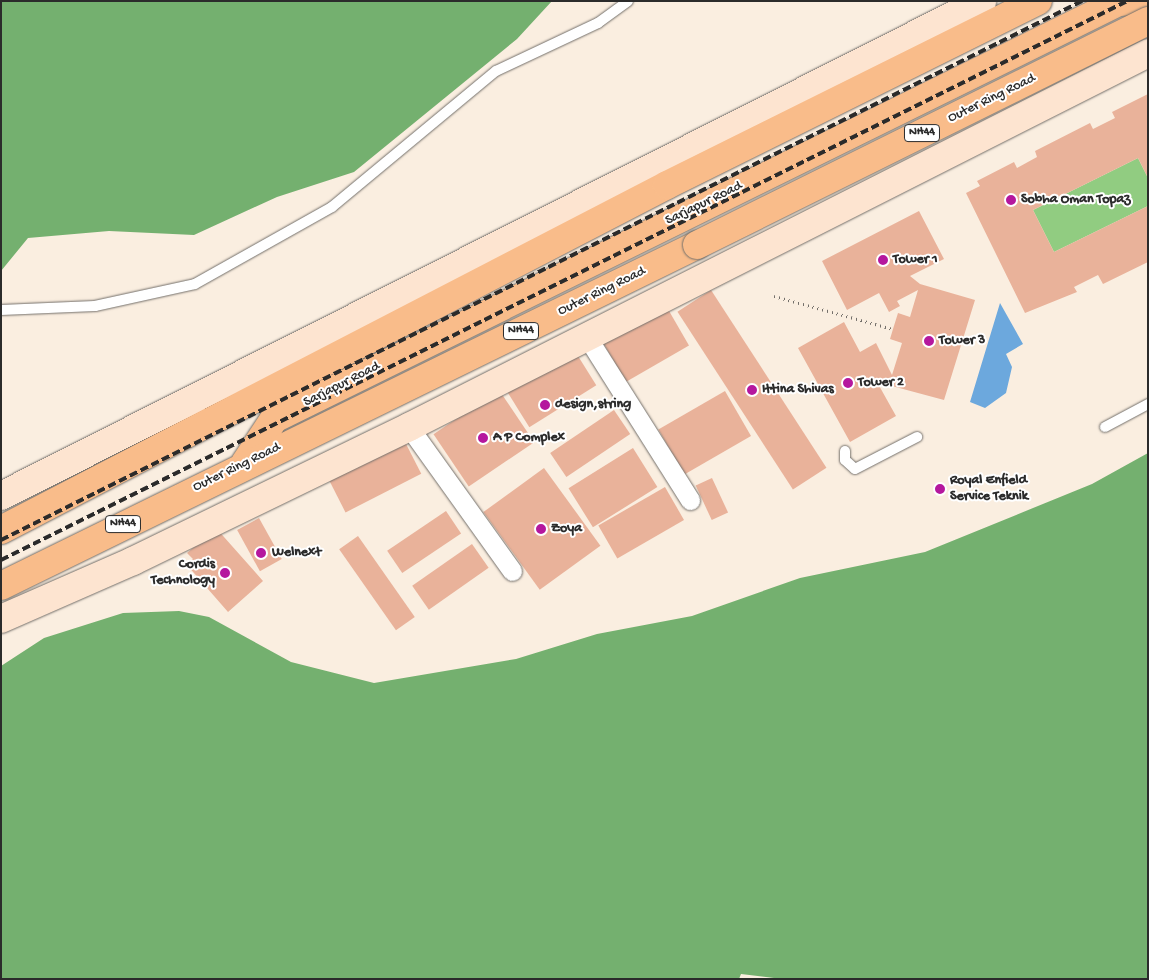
<!DOCTYPE html>
<style>
body{margin:0}
#map{position:relative;width:1149px;height:980px;overflow:hidden;background:#faeee0;font-family:"Gochi Hand",sans-serif}
div>[style]{position:absolute}
[style*='--x']{left:calc(var(--x)*1px);top:calc(var(--y)*1px);width:calc(var(--w)*1px);rotate:calc(var(--a)*1deg)}
.green>*{inset:0;background:#91cc81}
.forest>*{inset:0;background:#74b06f}
.water>*{inset:0;background:#6ca8dd}
.building>*{inset:0;background:#e9b29a;transform-origin:0 0}
.path>*{height:3px;margin-top:-1.5px;transform-origin:0;background:repeating-linear-gradient(90deg,#736f6a 0 1px,transparent 0 5px)}
.roads{filter:drop-shadow(0 0 1px #736f6a) drop-shadow(0 0 1px #736f6a)}
.lane>*{height:10px;margin:-5px;padding:0 5px;transform-origin:5px;border-radius:5px;background:#fff}
.street>*{height:19px;margin:-9.5px;padding:0 9.5px;transform-origin:9.5px;border-radius:9.5px;background:#fff}
.secondary>*{height:28px;margin:-14px;padding:0 14px;transform-origin:14px;border-radius:14px;background:#fde4d0}
.primary>*{height:28px;margin:-14px;padding:0 14px;transform-origin:14px;border-radius:14px;background:#f9bc8a}
.highway>*{height:28px;margin:-14px;padding:0 14px;transform-origin:14px;border-radius:14px;background:#f9bc8a}
.rail>*{height:4px;margin-top:-2px;transform-origin:0;background:repeating-linear-gradient(90deg,#2b2b2b 0 8px,transparent 0 12px)}
.bridges{filter:drop-shadow(0 0 1px #736f6a) drop-shadow(0 0 1px #736f6a)}
.highway-bridge>*{height:28px;margin:-14px;padding:0 14px;transform-origin:14px;border-radius:14px;background:#f9bc8a}
.dots>*{width:14px;height:14px;translate:-50% -50%;box-sizing:border-box;border:2px solid #fff;border-radius:50%}
span{translate:-50% -50%;white-space:nowrap;text-align:center;line-height:1.15;-webkit-text-stroke:4px #fff;paint-order:stroke}
.shield-label span{padding:1px 4px;background:#fff;border:1px solid;border-radius:4px;-webkit-text-stroke-width:0}
.shield-label{font-size:12px;color:#2b2b2b;font-weight:700}
.street-label{font-size:14px;color:#2b2b2b}
.poi-label{font-size:14px;color:#2b2b2b;font-weight:700}
.left{translate:0 -50%;text-align:left}
.right{translate:-100% -50%;text-align:right}
.frame{position:absolute;inset:0;border:2px solid #2b2b2b;pointer-events:none}
</style>
<div id="map">
<div class="green">
<div style="clip-path:polygon(1138px 158px,1148px 178px,1148px 206px,1054px 252px,1033px 210px)"></div>
</div>
<div class="forest">
<div style="clip-path:polygon(1px 1px,552px 1px,517px 39px,354px 172px,277px 197px,194px 235px,109px 231px,28px 238px,1px 271px)"></div>
<div style="clip-path:polygon(1148px 453px,1148px 979px,782px 979px,741px 974px,739px 979px,1px 979px,1px 666px,44px 638px,123px 613px,179px 611px,209px 617px,291px 662px,374px 683px,516px 659px,597px 634px,692px 616px,800px 578px,925px 552px,1092px 484px)"></div>
</div>
<div class="water">
<div style="clip-path:polygon(1000px 303px,1023px 344px,1006px 354px,1012px 367px,1006px 393px,985px 408px,970px 402px)"></div>
</div>
<div class="building">
<div style="clip-path:polygon(1148px 94px,1148px 178px,1138px 158px,1033px 210px,1054px 252px,1148px 206px,1148px 262px,1103px 284px,1098px 275px,1074px 287px,1077px 292px,1025px 313px,966px 193px,980px 186px,977px 181px,1014px 162px,1017px 168px,1037px 157px,1035px 151px,1090px 123px,1093px 129px,1115px 118px,1112px 112px)"></div>
<div style="clip-path:polygon(919px 211px,944px 259px,910px 276px,920px 284px,975px 300px,944px 400px,877px 382px,896px 416px,850px 442px,798px 348px,844px 322px,860px 352px,876px 343px,892px 375px,902px 343px,890px 339px,893px 329px,898px 313px,910px 317px,918px 290px,897px 301px,900px 306px,889px 312px,879px 293px,847px 310px,822px 261px)"></div>
<div style="left:711px;top:290px;width:212px;height:40px;rotate:57deg"></div>
<div style="left:665px;top:304px;width:48px;height:73px;rotate:60deg"></div>
<div style="left:573px;top:348px;width:44px;height:79px;rotate:58deg"></div>
<div style="left:499px;top:390px;width:63px;height:79px;rotate:56deg"></div>
<div style="left:725px;top:391px;width:52px;height:77px;rotate:60deg"></div>
<div style="left:614px;top:410px;width:29px;height:77px;rotate:56deg"></div>
<div style="left:404px;top:440px;width:38px;height:85px;rotate:63deg"></div>
<div style="left:633px;top:448px;width:46px;height:76px;rotate:58deg"></div>
<div style="left:544px;top:468px;width:96px;height:75px;rotate:54deg"></div>
<div style="left:712px;top:478px;width:38px;height:18px;rotate:65deg"></div>
<div style="left:665px;top:487px;width:38px;height:77px;rotate:60deg"></div>
<div style="left:446px;top:511px;width:27px;height:71px;rotate:56deg"></div>
<div style="left:259px;top:518px;width:47px;height:25px;rotate:61deg"></div>
<div style="clip-path:polygon(216px 528px,263px 581px,228px 612px,187px 565px,193px 559px,187px 553px)"></div>
<div style="left:358px;top:536px;width:99px;height:23px;rotate:55deg"></div>
<div style="left:472px;top:544px;width:29px;height:73px;rotate:55deg"></div>
</div>
<div class="path">
<div style="--x:774;--y:296;--w:123;--a:15.5"></div>
</div>
<div class="roads">
<div class="lane">
<div style="--x:1;--y:310;--w:94;--a:-2.4"></div>
<div style="--x:95;--y:306;--w:102;--a:-12.4"></div>
<div style="--x:195;--y:284;--w:157;--a:-29.3"></div>
<div style="--x:332;--y:207;--w:213;--a:-39.7"></div>
<div style="--x:496;--y:71;--w:113;--a:-25.2"></div>
<div style="--x:598;--y:23;--w:37;--a:-36"></div>
<div style="--x:1105;--y:427;--w:49;--a:-28.1"></div>
<div style="--x:845;--y:451;--w:9;--a:90"></div>
<div style="--x:845;--y:460;--w:13;--a:42"></div>
<div style="--x:855;--y:469;--w:70;--a:-27.3"></div>
</div>
<div class="street">
<div style="--x:587;--y:337;--w:193;--a:57.7"></div>
<div style="--x:409;--y:427;--w:177;--a:54.4"></div>
</div>
<div class="secondary">
<div style="--x:1;--y:496;--w:1099;--a:-26.77"></div>
<div style="--x:1;--y:619;--w:144;--a:-23.7"></div>
<div style="--x:133;--y:561;--w:307;--a:-25.9"></div>
<div style="--x:409;--y:427;--w:828;--a:-26.84"></div>
</div>
<div class="primary">
<div style="--x:274;--y:419;--w:942;--a:-26.27"></div>
<div style="--x:1119;--y:2;--w:19;--a:-3"></div>
</div>
<div class="highway">
<div style="--x:245;--y:463;--w:53;--a:-56.6"></div>
<div style="--x:1;--y:530;--w:750;--a:-27.38"></div>
<div style="--x:667;--y:185;--w:414;--a:-26.4"></div>
<div style="--x:1;--y:586;--w:775;--a:-26.1"></div>
</div>
</div>
<div class="rail">
<div style="--x:1;--y:540;--w:1208;--a:-26.5"></div>
<div style="--x:1;--y:560;--w:1257;--a:-26.4"></div>
</div>
<div class="bridges">
<div class="highway-bridge">
<div style="--x:697;--y:245;--w:504;--a:-26.41"></div>
</div>
</div>
<div class="dots">
<div style="left:1011px;top:200px;background:#b5179e"></div>
<div style="left:883px;top:260px;background:#b5179e"></div>
<div style="left:929px;top:341px;background:#b5179e"></div>
<div style="left:848px;top:383px;background:#b5179e"></div>
<div style="left:752px;top:390px;background:#b5179e"></div>
<div style="left:545px;top:405px;background:#b5179e"></div>
<div style="left:483px;top:438px;background:#b5179e"></div>
<div style="left:940px;top:489px;background:#b5179e"></div>
<div style="left:541px;top:529px;background:#b5179e"></div>
<div style="left:261px;top:553px;background:#b5179e"></div>
<div style="left:225px;top:573px;background:#b5179e"></div>
</div>
<div class="shield-label">
<span style="left:922px;top:133px">NH44</span>
<span style="left:521px;top:331px">NH44</span>
<span style="left:123px;top:524px">NH44</span>
</div>
<div class="street-label">
<span style="left:992px;top:99px;rotate:-26deg">Outer Ring Road</span>
<span style="left:704px;top:204px;rotate:-26deg">Sarjapur Road</span>
<span style="left:602px;top:292px;rotate:-26deg">Outer Ring Road</span>
<span style="left:342px;top:385px;rotate:-27deg">Sarjapur Road</span>
<span style="left:237px;top:468px;rotate:-26deg">Outer Ring Road</span>
</div>
<div class="poi-label">
<span class="left" style="left:1021px;top:200px">Sobha Oman Topaz</span>
<span class="left" style="left:893px;top:260px">Tower 1</span>
<span class="left" style="left:939px;top:341px">Tower 3</span>
<span class="left" style="left:858px;top:383px">Tower 2</span>
<span class="left" style="left:762px;top:390px">Ittina Shivas</span>
<span class="left" style="left:555px;top:405px">design,string</span>
<span class="left" style="left:493px;top:438px">A P Complex</span>
<span class="left" style="left:950px;top:489px">Royal Enfield<br>Service Teknik</span>
<span class="left" style="left:551px;top:529px">Zoya</span>
<span class="left" style="left:272px;top:553px">Welnext</span>
<span class="right" style="left:215px;top:573px">Cordis<br>Technology</span>
</div>
<div class="frame"></div>
</div>
